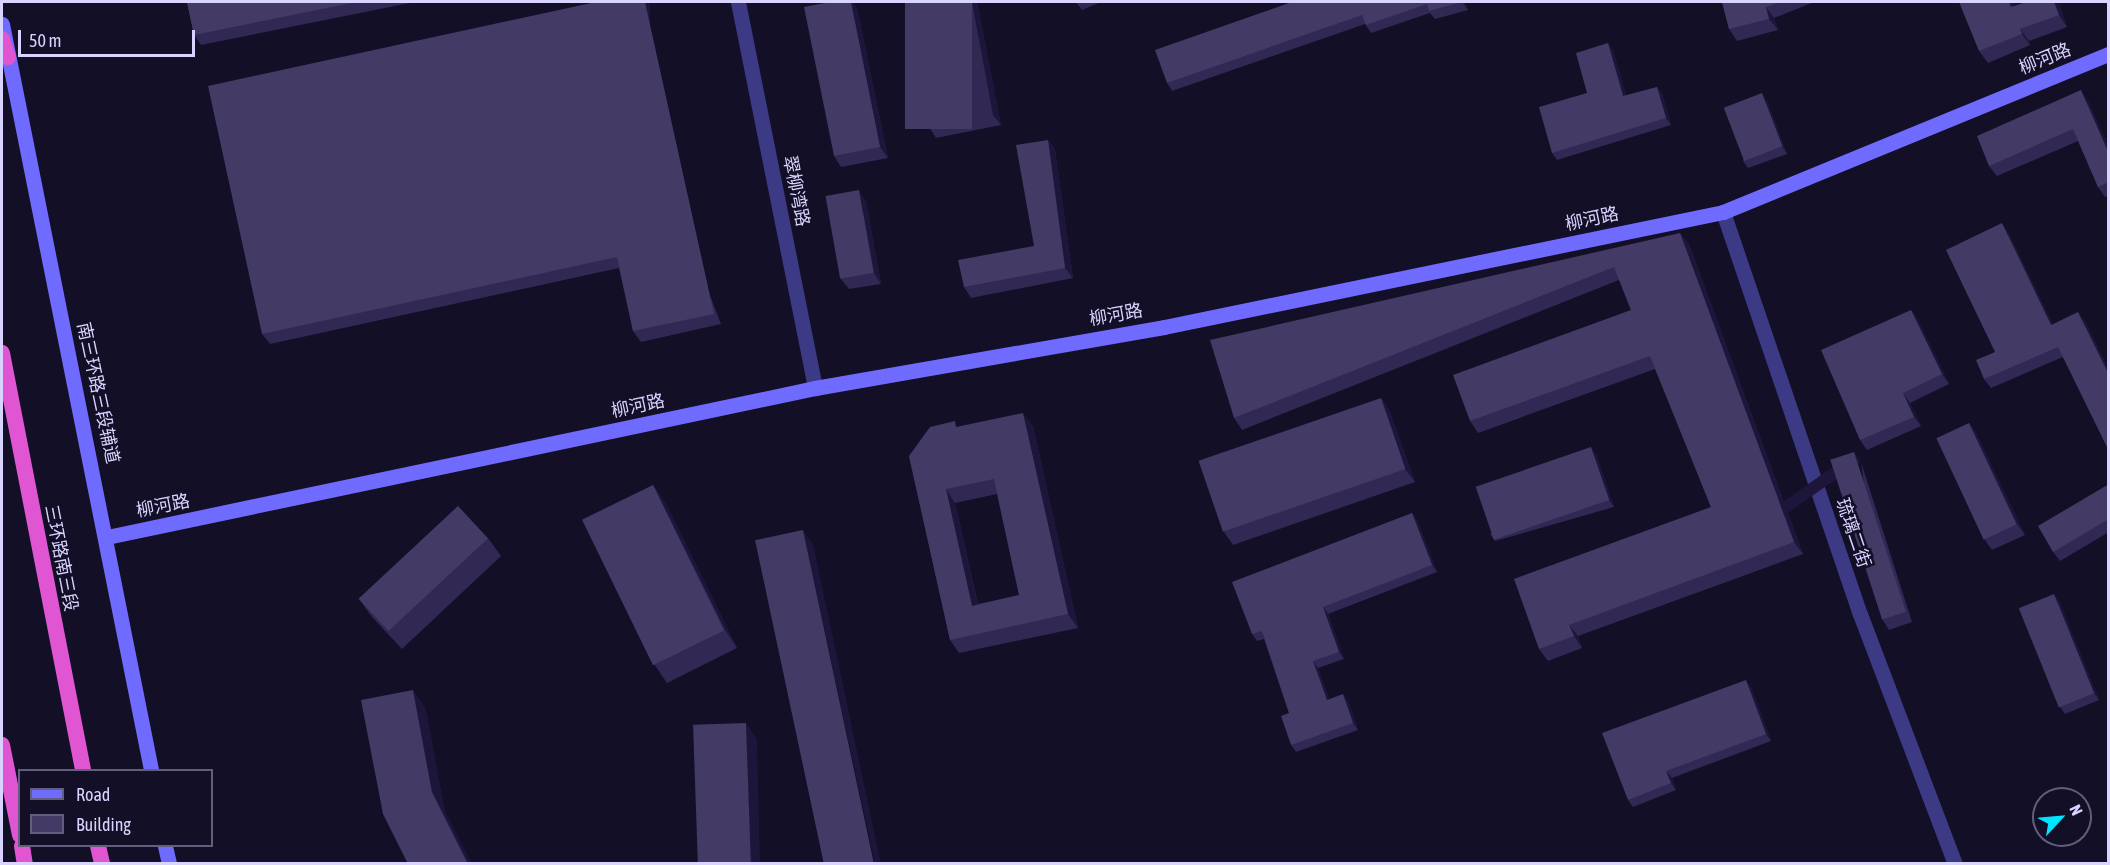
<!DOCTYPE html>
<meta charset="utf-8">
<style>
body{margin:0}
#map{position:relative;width:2110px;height:865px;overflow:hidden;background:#130f26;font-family:"Asap Condensed","Noto Sans SC",sans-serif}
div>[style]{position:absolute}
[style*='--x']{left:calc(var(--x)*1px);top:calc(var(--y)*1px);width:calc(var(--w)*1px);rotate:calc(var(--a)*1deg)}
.minor>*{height:15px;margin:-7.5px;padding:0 7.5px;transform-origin:7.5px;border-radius:7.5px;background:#3d3a85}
.tertiary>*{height:15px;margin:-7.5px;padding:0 7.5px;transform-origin:7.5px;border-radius:7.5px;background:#3d3a85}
.secondary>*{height:15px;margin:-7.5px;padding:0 7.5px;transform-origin:7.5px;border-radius:7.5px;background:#6f6bff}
.trunk>*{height:16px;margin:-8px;padding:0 8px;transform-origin:8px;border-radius:8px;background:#e055d1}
.wall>*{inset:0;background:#312854}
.shaded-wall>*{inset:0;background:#1d163a;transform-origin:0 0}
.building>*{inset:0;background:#433a66;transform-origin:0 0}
span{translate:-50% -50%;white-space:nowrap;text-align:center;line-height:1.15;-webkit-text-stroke:5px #130f26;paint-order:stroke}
.street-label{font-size:18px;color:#d9d4ff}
.frame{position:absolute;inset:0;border:3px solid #d9d4ff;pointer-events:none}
.legend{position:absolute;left:18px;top:769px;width:195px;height:78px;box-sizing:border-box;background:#130f26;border:2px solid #625e7d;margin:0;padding:8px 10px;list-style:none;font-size:18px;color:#d9d4ff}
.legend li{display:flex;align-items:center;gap:12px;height:30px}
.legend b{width:30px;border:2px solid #625e7d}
.north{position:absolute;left:2032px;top:787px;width:60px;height:60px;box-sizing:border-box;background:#130f26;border:2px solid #625e7d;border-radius:50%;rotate:64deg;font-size:16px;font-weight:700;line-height:24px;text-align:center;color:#d9d4ff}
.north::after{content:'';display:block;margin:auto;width:21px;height:27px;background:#00e5ff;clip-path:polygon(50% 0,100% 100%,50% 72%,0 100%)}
.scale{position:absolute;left:18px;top:30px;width:177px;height:27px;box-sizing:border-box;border:3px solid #d9d4ff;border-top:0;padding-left:8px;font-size:18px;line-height:21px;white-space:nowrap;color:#d9d4ff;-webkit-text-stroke:4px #130f26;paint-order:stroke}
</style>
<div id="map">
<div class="minor">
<div style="--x:1723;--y:212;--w:425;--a:71.2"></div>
<div style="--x:1860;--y:614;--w:267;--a:69.2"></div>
</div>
<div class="tertiary">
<div style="--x:738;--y:2;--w:394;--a:78.7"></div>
</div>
<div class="secondary">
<div style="--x:2;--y:24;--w:761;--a:78.7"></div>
<div style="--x:107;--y:537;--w:724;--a:-11.88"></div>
<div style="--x:815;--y:388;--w:354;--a:-9.9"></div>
<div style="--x:1164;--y:327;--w:571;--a:-11.62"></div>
<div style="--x:1723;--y:212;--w:416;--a:-22.3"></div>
<div style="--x:165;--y:846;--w:18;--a:77"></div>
</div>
<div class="trunk">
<div style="--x:2;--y:39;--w:19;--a:72"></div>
<div style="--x:2;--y:353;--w:425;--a:79"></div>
<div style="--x:2;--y:745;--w:92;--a:78.7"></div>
<div style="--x:22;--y:846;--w:18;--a:81"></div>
<div style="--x:98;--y:846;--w:18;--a:77"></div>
</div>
<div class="wall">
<div style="clip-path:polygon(187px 2px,415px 2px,201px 45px,194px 35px)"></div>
<div style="clip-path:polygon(596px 2px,721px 324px,641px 342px,633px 331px,619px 268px,270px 344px,262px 334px)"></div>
<div style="clip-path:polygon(905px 2px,977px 2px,1001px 125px,936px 138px,929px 127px)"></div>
<div style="clip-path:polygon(1076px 2px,1101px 2px,1082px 10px)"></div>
<div style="clip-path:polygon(1292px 2px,1465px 2px,1468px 10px,1435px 19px,1430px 13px,1371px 33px,1365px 24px,1172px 91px,1167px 83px)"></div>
<div style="clip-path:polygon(1722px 2px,1814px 2px,1774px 18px,1778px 30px,1737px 41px,1729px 29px)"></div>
<div style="clip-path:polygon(2013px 2px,2014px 6px,2059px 4px,2067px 27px,2029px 41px,2030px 45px,1988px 63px,1979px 51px)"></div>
<div style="clip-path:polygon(857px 8px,888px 158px,841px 167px,834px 156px)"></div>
<div style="clip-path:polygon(1608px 43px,1613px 50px,1626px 96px,1657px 87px,1662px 94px,1671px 125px,1557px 160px,1552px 153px,1587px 93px)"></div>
<div style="clip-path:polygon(1767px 101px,1787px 154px,1748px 168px,1743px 161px)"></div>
<div style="clip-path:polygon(2088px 101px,2109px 148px,2109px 196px,2105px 197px,2098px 187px,2078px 141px,1997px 176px,1989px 166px)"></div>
<div style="clip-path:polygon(1048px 140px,1055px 150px,1073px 278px,971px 298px,964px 287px,1034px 246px)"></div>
<div style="clip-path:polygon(866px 201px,881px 284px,849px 289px,841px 279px)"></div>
<div style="clip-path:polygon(2008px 232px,2053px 325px,2085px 321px,2109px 371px,2109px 451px,2063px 357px,1991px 388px,1984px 379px,1995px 352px)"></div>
<div style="clip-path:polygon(1680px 233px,1689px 244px,1803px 554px,1578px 636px,1582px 648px,1548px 661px,1539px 649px,1711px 507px,1655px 369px,1478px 433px,1470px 421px,1631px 310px,1619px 280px,1242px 430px,1234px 418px)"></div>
<div style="clip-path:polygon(1911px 310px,1918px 320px,1949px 384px,1910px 403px,1921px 426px,1867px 450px,1860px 440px)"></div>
<div style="clip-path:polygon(1381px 398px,1390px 412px,1415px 482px,1233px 545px,1224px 532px)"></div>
<div style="clip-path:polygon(1969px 423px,1976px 433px,2025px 535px,1992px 550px,1985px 540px)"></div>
<div style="clip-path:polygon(evenodd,1033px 426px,1078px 628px,959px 653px,950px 640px,909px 456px,958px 427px,1033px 426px,997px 494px,1019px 595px,978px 604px,955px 503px,997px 494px)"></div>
<div style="clip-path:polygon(1596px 454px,1614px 507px,1495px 541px,1490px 534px)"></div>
<div style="clip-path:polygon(1861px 462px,1912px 622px,1889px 630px,1882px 619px)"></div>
<div style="clip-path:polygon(2109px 484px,2109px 532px,2060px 561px,2053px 552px)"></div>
<div style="clip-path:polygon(653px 485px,666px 504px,737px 648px,667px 683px,654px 664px)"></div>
<div style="clip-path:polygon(1412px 513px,1417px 520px,1437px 572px,1328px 614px,1344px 659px,1318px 668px,1329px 699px,1348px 701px,1358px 730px,1296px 752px,1291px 745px,1289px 713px,1264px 639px,1257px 641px,1252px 634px)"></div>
<div style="clip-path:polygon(488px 538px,501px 556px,402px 649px,372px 617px,359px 599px)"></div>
<div style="clip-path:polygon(2059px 601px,2099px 700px,2065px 714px,2060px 707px)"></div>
<div style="clip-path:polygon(1751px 687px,1771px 741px,1672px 778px,1676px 790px,1633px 807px,1628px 800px)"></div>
</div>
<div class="shaded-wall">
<div style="left:645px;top:2px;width:5px;height:320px"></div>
<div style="clip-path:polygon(851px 2px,853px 2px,857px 8px,888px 158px,880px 147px)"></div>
<div style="clip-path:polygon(972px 2px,977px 2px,1001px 125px,993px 115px)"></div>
<div style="clip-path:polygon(1462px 2px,1465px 2px,1468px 10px)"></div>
<div style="clip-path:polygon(2009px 2px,2013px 2px,2020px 18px,2011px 7px)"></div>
<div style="clip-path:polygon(2054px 2px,2057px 2px,2059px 4px,2067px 27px,2059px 15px)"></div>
<div style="clip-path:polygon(1766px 7px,1774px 18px,1778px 30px,1769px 19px)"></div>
<div style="clip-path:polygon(2020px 29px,2029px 41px,2030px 45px,2022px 34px)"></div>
<div style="clip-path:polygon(1608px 43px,1613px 50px,1629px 104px,1623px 96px)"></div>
<div style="clip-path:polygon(1657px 87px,1662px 94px,1671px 125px,1666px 118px)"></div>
<div style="clip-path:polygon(2081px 90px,2088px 101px,2109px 148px,2109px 154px)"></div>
<div style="clip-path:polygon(1762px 93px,1767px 101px,1787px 154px,1782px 146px)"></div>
<div style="clip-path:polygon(1048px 140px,1055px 150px,1073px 278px,1065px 268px)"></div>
<div style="clip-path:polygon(859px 190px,866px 201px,881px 284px,874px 273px)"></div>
<div style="clip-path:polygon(2002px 223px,2008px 232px,2058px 335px,2051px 325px)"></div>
<div style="clip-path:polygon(1680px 233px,1689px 244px,1803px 554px,1794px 542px)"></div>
<div style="clip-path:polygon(1911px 310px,1918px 320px,1949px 384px,1942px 374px)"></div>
<div style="clip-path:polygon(2078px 312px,2085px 321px,2109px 371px,2109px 375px)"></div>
<div style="clip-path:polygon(1903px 393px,1910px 403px,1921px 426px,1914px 417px)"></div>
<div style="clip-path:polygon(1381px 398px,1390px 412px,1415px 482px,1405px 469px)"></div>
<div style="clip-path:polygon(1023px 413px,1033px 426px,1078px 628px,1068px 614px)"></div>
<div style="clip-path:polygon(1969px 423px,1976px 433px,2025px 535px,2017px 524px)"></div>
<div style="clip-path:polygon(1591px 447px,1596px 454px,1614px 507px,1609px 500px)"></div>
<div style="left:1854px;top:452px;width:12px;height:168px;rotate:55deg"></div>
<div style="clip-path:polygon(653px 485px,666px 504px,737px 648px,725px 630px)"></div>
<div style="clip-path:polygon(946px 489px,955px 503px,981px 619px,972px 606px)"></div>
<div style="clip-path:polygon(1412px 513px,1417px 520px,1437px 572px,1432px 565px)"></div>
<div style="clip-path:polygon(803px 530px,813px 544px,881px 864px,875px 864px)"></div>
<div style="clip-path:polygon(2054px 594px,2059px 601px,2099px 700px,2094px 693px)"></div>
<div style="clip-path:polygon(1323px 607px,1328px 614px,1344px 659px,1339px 652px)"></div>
<div style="clip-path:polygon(1569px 625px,1578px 636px,1582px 648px,1574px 636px)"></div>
<div style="clip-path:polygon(1313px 661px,1318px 668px,1332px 707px,1327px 700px)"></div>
<div style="clip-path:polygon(1746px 680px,1751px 687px,1771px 741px,1766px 734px)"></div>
<div style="clip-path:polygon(413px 690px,426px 709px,445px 811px,472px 864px,468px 864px,432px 792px)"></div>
<div style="clip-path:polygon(1343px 694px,1348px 701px,1358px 730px,1353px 723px)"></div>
<div style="clip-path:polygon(746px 723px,757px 739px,760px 864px,750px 864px)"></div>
<div style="clip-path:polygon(1666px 771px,1672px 778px,1676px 790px,1671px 783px)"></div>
</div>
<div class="building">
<div style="clip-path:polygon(187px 2px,357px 2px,194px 35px)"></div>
<div style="clip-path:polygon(596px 2px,645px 2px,714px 314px,633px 331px,617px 257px,262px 334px,208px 86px)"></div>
<div style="clip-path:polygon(830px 2px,851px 2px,880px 147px,834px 156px,804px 7px)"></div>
<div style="left:905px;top:2px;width:67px;height:127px"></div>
<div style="clip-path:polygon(1292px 2px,1462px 2px,1429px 11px,1427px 4px,1366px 25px,1362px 15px,1167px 83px,1155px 50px)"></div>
<div style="clip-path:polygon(1722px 2px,1779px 2px,1766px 7px,1769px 19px,1729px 29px)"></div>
<div style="clip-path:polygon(1959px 2px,2009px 2px,2011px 7px,2026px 2px,2054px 2px,2059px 15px,2020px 29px,2022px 34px,1979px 51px)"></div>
<div style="clip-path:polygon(1608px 43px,1623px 96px,1657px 87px,1666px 118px,1552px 153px,1539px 107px,1587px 93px,1576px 53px)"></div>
<div style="clip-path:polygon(2081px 90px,2109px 154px,2109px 182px,2098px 187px,2073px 129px,1989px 166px,1977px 136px)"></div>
<div style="left:1762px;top:93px;width:57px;height:41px;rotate:69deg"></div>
<div style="clip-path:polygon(1048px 140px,1065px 268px,964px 287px,958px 260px,1034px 246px,1016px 145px)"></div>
<div style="left:859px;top:190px;width:84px;height:34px;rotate:80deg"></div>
<div style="clip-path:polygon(2002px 223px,2051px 325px,2078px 312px,2109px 375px,2109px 451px,2058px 347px,1984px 379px,1976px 360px,1995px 352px,1946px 250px)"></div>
<div style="clip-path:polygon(1680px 233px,1794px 542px,1569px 625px,1574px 636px,1539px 649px,1514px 579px,1711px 507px,1650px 356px,1470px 421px,1453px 375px,1631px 310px,1614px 267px,1234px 418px,1210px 340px)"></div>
<div style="clip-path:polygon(1911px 310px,1942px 374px,1903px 393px,1914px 417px,1860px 440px,1821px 350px)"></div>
<div style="left:1381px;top:398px;width:75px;height:193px;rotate:71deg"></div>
<div style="clip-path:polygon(evenodd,1023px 413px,1068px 614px,950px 640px,909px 456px,930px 427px,955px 421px,956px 427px,1023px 413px,994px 479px,1019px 595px,972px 606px,946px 489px,994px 479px)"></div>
<div style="left:1969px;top:423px;width:112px;height:36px;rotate:65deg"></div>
<div style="left:1591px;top:447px;width:56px;height:122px;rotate:71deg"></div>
<div style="left:1854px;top:452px;width:168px;height:25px;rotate:72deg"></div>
<div style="clip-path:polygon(2109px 484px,2109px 519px,2053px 552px,2038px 526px)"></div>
<div style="left:653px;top:485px;width:162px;height:79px;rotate:64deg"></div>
<div style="left:458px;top:506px;width:44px;height:136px;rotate:47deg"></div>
<div style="clip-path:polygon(1412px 513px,1432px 565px,1323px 607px,1339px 652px,1313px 661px,1327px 700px,1343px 694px,1353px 723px,1291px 745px,1281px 716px,1289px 713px,1262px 631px,1252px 634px,1232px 582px)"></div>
<div style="left:803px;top:530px;width:342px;height:49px;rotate:78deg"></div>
<div style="left:2054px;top:594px;width:107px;height:38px;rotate:68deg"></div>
<div style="clip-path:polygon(1746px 680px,1766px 734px,1666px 771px,1671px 783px,1628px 800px,1602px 733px)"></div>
<div style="clip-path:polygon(413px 690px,432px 792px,468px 864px,408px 864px,383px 814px,361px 700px)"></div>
<div style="left:746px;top:723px;width:141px;height:53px;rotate:88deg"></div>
</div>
<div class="street-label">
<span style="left:2045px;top:59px;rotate:-22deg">柳河路</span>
<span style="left:796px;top:191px;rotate:79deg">翠柳湾路</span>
<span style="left:1592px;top:219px;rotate:-12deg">柳河路</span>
<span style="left:1116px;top:315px;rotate:-10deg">柳河路</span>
<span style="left:98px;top:393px;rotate:78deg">南三环路三段辅道</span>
<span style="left:638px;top:406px;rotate:-12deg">柳河路</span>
<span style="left:163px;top:506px;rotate:-11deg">柳河路</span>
<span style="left:1853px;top:533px;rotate:71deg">琉璃二街</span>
<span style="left:61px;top:558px;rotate:79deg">三环路南三段</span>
</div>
<div class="frame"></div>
<ul class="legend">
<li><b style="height:8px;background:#6f6bff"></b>Road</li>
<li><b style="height:16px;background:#433a66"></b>Building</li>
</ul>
<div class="north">N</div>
<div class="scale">50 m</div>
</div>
